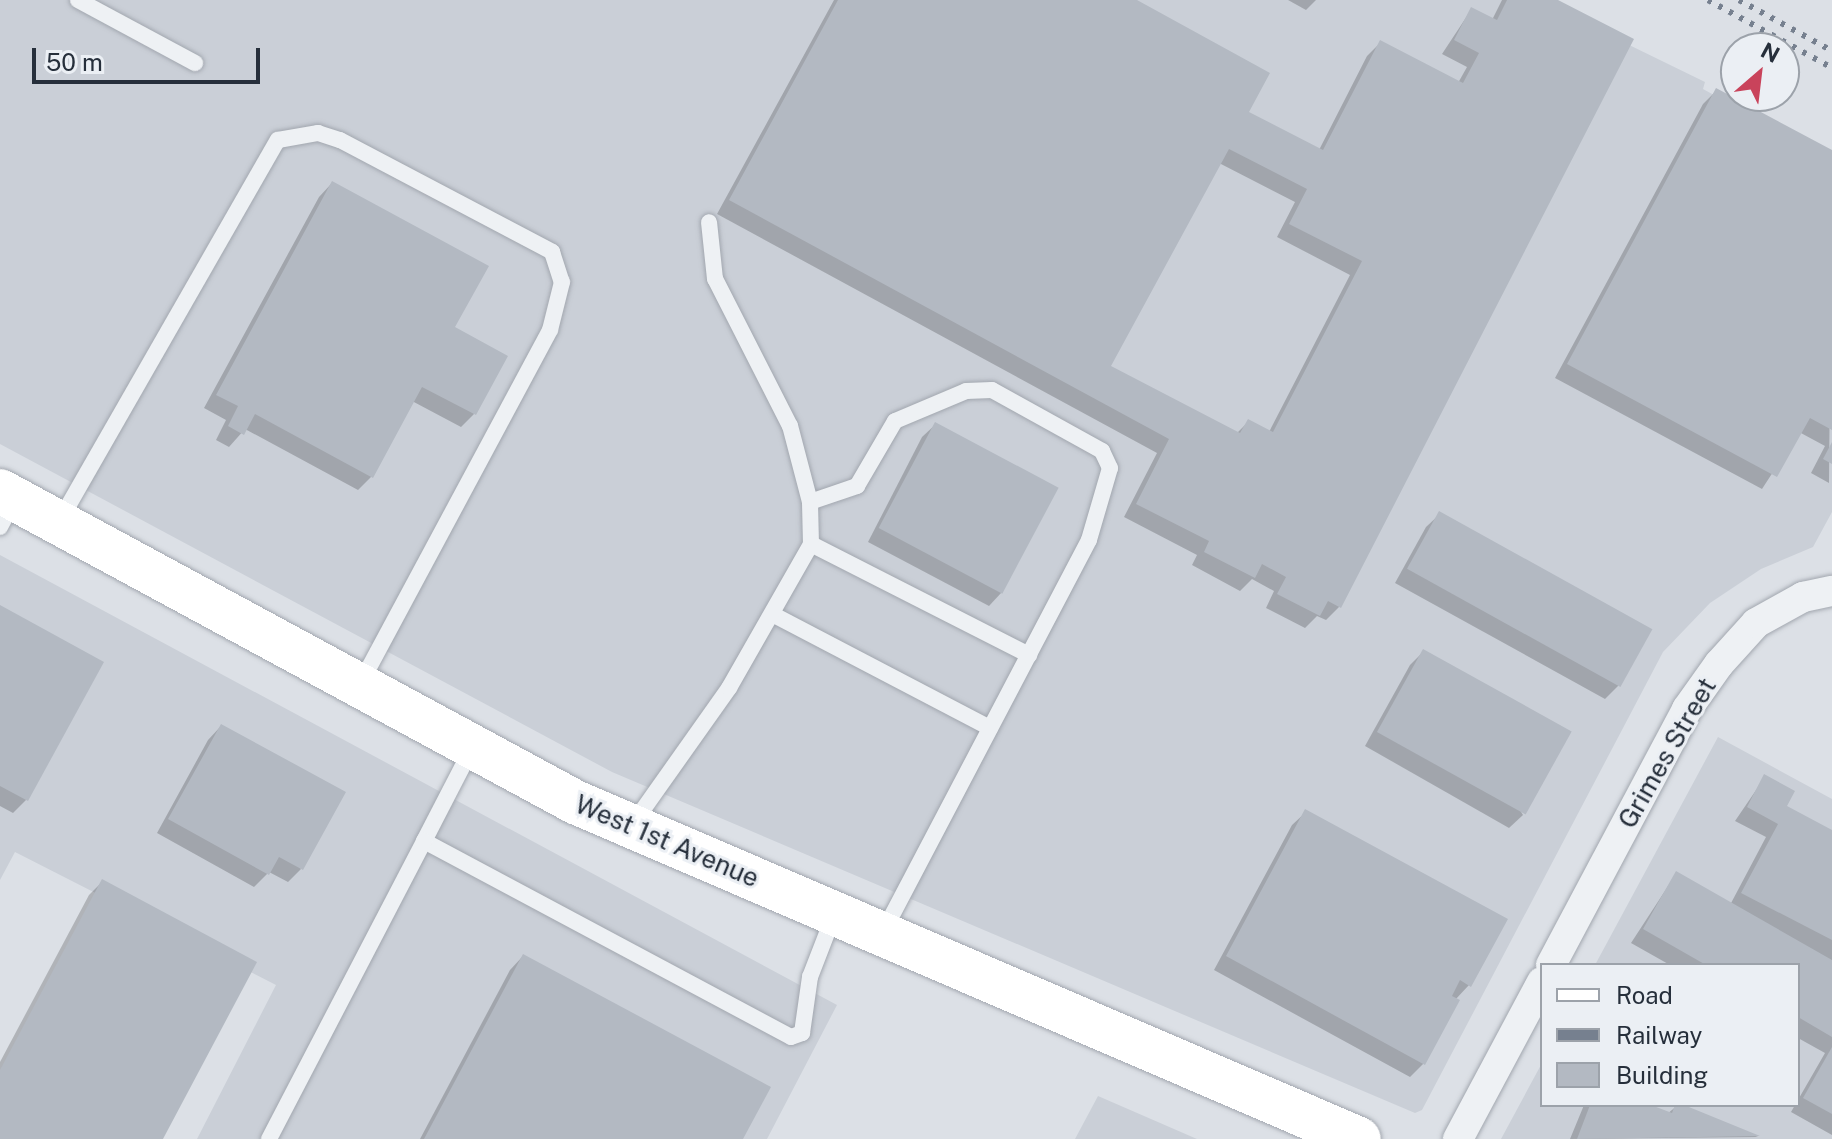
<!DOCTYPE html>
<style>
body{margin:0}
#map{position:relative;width:1832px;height:1139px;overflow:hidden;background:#dce0e6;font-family:"Public Sans",sans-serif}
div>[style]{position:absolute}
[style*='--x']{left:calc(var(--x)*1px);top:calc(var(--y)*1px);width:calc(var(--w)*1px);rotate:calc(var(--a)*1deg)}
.built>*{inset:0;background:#cacfd7}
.shadow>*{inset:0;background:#0003}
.building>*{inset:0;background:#b3b9c2;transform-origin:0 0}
.roads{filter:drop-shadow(0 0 2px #a2a7af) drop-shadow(0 0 2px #a2a7af)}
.lane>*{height:16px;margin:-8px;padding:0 8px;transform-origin:8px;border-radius:8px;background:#eef1f4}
.street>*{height:30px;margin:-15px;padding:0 15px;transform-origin:15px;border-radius:15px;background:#eef1f4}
.secondary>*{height:44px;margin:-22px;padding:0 22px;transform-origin:22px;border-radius:22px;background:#fff}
.rail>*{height:6px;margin-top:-3px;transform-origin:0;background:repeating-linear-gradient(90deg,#76808f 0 4px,transparent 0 12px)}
span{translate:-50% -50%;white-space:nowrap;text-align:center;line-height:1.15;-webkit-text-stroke:6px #ebeff4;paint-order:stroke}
.street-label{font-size:26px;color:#262f3b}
.legend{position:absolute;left:1540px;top:963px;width:260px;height:144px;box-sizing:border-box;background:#ebeff4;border:2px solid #9ca2aa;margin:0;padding:10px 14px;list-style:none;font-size:24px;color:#262f3b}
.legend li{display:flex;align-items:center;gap:16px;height:40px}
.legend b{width:40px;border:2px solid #9ca2aa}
.north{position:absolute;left:1720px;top:32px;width:80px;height:80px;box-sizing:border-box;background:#ebeff4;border:2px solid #9ca2aa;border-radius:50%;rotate:28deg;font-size:22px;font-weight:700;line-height:32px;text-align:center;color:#262f3b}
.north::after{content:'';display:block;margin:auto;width:28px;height:36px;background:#c9435b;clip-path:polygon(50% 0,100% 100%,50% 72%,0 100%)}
.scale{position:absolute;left:32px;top:48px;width:228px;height:36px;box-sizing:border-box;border:4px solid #262f3b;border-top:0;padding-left:10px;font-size:24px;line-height:28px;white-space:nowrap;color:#262f3b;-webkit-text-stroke:6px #ebeff4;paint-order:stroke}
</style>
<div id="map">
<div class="built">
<div style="clip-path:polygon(0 0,1537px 0,1705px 82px,1703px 89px,1832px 160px,1832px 512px,1813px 547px,1761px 569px,1710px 603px,1663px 652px,1422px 1110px,1415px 1113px,612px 772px,0 444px)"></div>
<div style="clip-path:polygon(0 555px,837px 1005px,767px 1139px,197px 1139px,276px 985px,15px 852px,0 880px)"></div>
<div style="clip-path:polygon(1718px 737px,1832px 799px,1832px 1139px,1501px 1139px,1542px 1063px,1542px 1105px,1798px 1105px,1798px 965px,1595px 965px)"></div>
<div style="clip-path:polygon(1098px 1096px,1197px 1139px,1075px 1139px)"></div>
</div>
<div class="shadow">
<div style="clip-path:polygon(evenodd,834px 0,1132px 0,1246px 113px,1319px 150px,1367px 56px,1380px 43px,1458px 83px,1467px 67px,1442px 54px,1471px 10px,1492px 20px,1502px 0,1554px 0,1339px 607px,1326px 620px,1317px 616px,1305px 628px,1266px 608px,1274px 591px,1252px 579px,1240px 591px,1192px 565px,1197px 555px,1124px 517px,1157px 453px,717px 214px,834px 0,1219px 163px,1295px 202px,1277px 237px,1350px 275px,1269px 432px,1248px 422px,1237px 433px,1108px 367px,1219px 163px)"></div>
<div style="clip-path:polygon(1288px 0,1316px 0,1306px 10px)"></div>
<div style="clip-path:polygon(1717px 90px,1832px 152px,1829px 483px,1811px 473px,1825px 446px,1799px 432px,1762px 489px,1555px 378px,1703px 104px)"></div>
<div style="clip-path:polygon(332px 183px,453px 328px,474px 414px,461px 427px,412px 401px,371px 477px,358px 490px,245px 429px,229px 447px,216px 440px,226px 420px,204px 408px,319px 197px)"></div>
<div style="clip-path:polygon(936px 424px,1057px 488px,1002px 592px,989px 606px,868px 542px,922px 437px)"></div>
<div style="clip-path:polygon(1440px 514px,1649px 630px,1618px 686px,1605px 699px,1395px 583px,1426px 527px)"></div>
<div style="clip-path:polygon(0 607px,26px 800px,13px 813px,0 806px)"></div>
<div style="clip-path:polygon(1424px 651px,1523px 815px,1509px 828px,1365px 746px,1410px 665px)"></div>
<div style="clip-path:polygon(221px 726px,301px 869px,288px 882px,269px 872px,254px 887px,157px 833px,208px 740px)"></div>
<div style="clip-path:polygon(1765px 777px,1784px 807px,1832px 832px,1832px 1135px,1791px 1112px,1825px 1053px,1798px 1038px,1798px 965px,1670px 965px,1631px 943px,1676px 874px,1730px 905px,1766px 837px,1735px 821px)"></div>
<div style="clip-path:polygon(1306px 812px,1469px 985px,1455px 1000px,1424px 1063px,1410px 1077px,1214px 970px,1292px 825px)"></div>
<div style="clip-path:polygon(102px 882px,160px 1139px,0 1139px,0 1062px,89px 895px)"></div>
<div style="clip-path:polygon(523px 956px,741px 1139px,420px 1139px,510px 970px)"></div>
<div style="clip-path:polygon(1584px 1105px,1646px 1105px,1667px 1114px,1678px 1105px,1758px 1137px,1570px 1139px)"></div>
</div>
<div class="building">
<div style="clip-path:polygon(evenodd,838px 0,1137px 0,1270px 73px,1249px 112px,1323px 150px,1380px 40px,1463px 83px,1479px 53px,1454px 40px,1471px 7px,1497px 20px,1507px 0,1558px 0,1634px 39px,1341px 608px,1328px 601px,1320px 616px,1277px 594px,1286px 577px,1262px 564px,1255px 578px,1204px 552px,1209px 541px,1136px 504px,1169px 439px,729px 200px,838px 0,1229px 149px,1307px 189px,1289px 224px,1362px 261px,1273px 432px,1248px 419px,1240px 433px,1111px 366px,1229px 149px)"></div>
<div style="clip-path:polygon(1716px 88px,1832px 150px,1832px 430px,1810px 418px,1777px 477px,1567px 364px)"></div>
<div style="clip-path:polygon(332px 181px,489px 266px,455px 327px,508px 356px,476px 415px,422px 387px,373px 478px,255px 414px,244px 435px,228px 426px,238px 406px,216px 395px)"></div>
<div style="left:935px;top:422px;width:140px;height:120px;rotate:28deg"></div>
<div style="clip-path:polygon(1832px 442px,1832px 464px,1823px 459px)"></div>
<div style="left:1439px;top:511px;width:244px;height:66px;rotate:29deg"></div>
<div style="clip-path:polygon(0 605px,104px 662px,28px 801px,0 786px)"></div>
<div style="left:1423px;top:649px;width:170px;height:95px;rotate:29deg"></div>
<div style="clip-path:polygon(221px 724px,346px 792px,303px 870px,279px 857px,269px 875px,168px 819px)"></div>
<div style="clip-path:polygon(1764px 774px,1795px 791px,1787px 806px,1832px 830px,1832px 940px,1741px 893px,1778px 824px,1747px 807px)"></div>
<div style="clip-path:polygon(1305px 809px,1508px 919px,1471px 987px,1460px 980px,1452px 996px,1460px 1000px,1425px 1065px,1226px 956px)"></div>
<div style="clip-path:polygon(1676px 871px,1832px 960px,1832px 1037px,1798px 1017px,1798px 965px,1706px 965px,1643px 929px)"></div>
<div style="clip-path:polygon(102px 879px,257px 962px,163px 1139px,0 1139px,0 1070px)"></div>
<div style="clip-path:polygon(523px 954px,771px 1087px,743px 1139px,424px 1139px)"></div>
<div style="clip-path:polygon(1832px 1047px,1832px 1114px,1803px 1098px)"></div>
<div style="clip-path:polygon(1590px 1105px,1651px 1105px,1672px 1113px,1675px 1105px,1684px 1105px,1760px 1136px,1577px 1139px)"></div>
</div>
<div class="roads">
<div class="lane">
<div style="--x:78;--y:0;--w:133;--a:28.3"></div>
<div style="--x:810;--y:502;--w:50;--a:-18.8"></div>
<div style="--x:857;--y:486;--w:75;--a:-59.7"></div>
<div style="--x:895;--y:421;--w:77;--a:-22.9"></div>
<div style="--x:966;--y:391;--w:26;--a:-2"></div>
<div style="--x:992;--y:390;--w:126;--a:29"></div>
<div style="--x:1102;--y:451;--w:19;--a:65"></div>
<div style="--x:1110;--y:468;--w:75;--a:106.3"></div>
<div style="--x:1089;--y:540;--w:444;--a:117.7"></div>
<div style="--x:60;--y:520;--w:438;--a:-60.2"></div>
<div style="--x:278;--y:140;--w:41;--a:-9.9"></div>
<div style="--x:318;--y:133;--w:23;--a:18"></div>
<div style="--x:340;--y:140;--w:240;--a:27.8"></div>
<div style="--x:552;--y:252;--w:32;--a:72"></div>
<div style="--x:562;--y:282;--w:49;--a:104"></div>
<div style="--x:550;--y:330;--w:400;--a:118.2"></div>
<div style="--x:0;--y:527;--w:30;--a:-62"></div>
<div style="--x:811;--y:544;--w:245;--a:27"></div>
<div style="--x:772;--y:614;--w:246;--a:27.6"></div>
<div style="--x:471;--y:750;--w:102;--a:117.3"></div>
<div style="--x:424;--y:841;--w:416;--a:28.1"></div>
<div style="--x:791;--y:1037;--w:12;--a:-20"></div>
<div style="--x:802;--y:1033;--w:57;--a:-81.9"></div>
<div style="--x:810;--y:977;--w:66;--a:-68.8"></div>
<div style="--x:632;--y:825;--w:168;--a:-54.7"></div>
<div style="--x:729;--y:688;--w:166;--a:-60.3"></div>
<div style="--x:811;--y:544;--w:42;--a:-91.4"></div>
<div style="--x:810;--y:502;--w:79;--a:-104.7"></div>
<div style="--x:790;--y:426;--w:165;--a:-117"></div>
<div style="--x:715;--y:279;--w:57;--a:-96"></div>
<div style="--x:269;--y:1139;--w:336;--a:-62.5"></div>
</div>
<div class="street">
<div style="--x:1551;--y:965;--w:290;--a:-62"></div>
<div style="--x:1687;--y:709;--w:55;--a:-54.6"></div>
<div style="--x:1719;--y:664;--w:55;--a:-47.9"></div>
<div style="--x:1756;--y:623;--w:54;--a:-29"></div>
<div style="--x:1803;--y:597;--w:30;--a:-12"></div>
<div style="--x:1458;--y:1139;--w:178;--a:-61.9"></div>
</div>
<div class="secondary">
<div style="--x:0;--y:491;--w:654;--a:28.41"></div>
<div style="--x:575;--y:802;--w:853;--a:23.26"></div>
</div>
</div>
<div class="rail">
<div style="--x:1708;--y:0;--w:141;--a:28.7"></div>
<div style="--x:1739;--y:0;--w:106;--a:28.7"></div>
</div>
<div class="street-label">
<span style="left:1667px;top:753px;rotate:-60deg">Grimes Street</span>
<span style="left:667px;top:841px;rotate:23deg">West 1st Avenue</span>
</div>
<ul class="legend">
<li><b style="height:10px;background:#fff"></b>Road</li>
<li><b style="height:10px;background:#76808f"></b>Railway</li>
<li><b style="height:22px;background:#b3b9c2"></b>Building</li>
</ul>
<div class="north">N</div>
<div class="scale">50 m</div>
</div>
